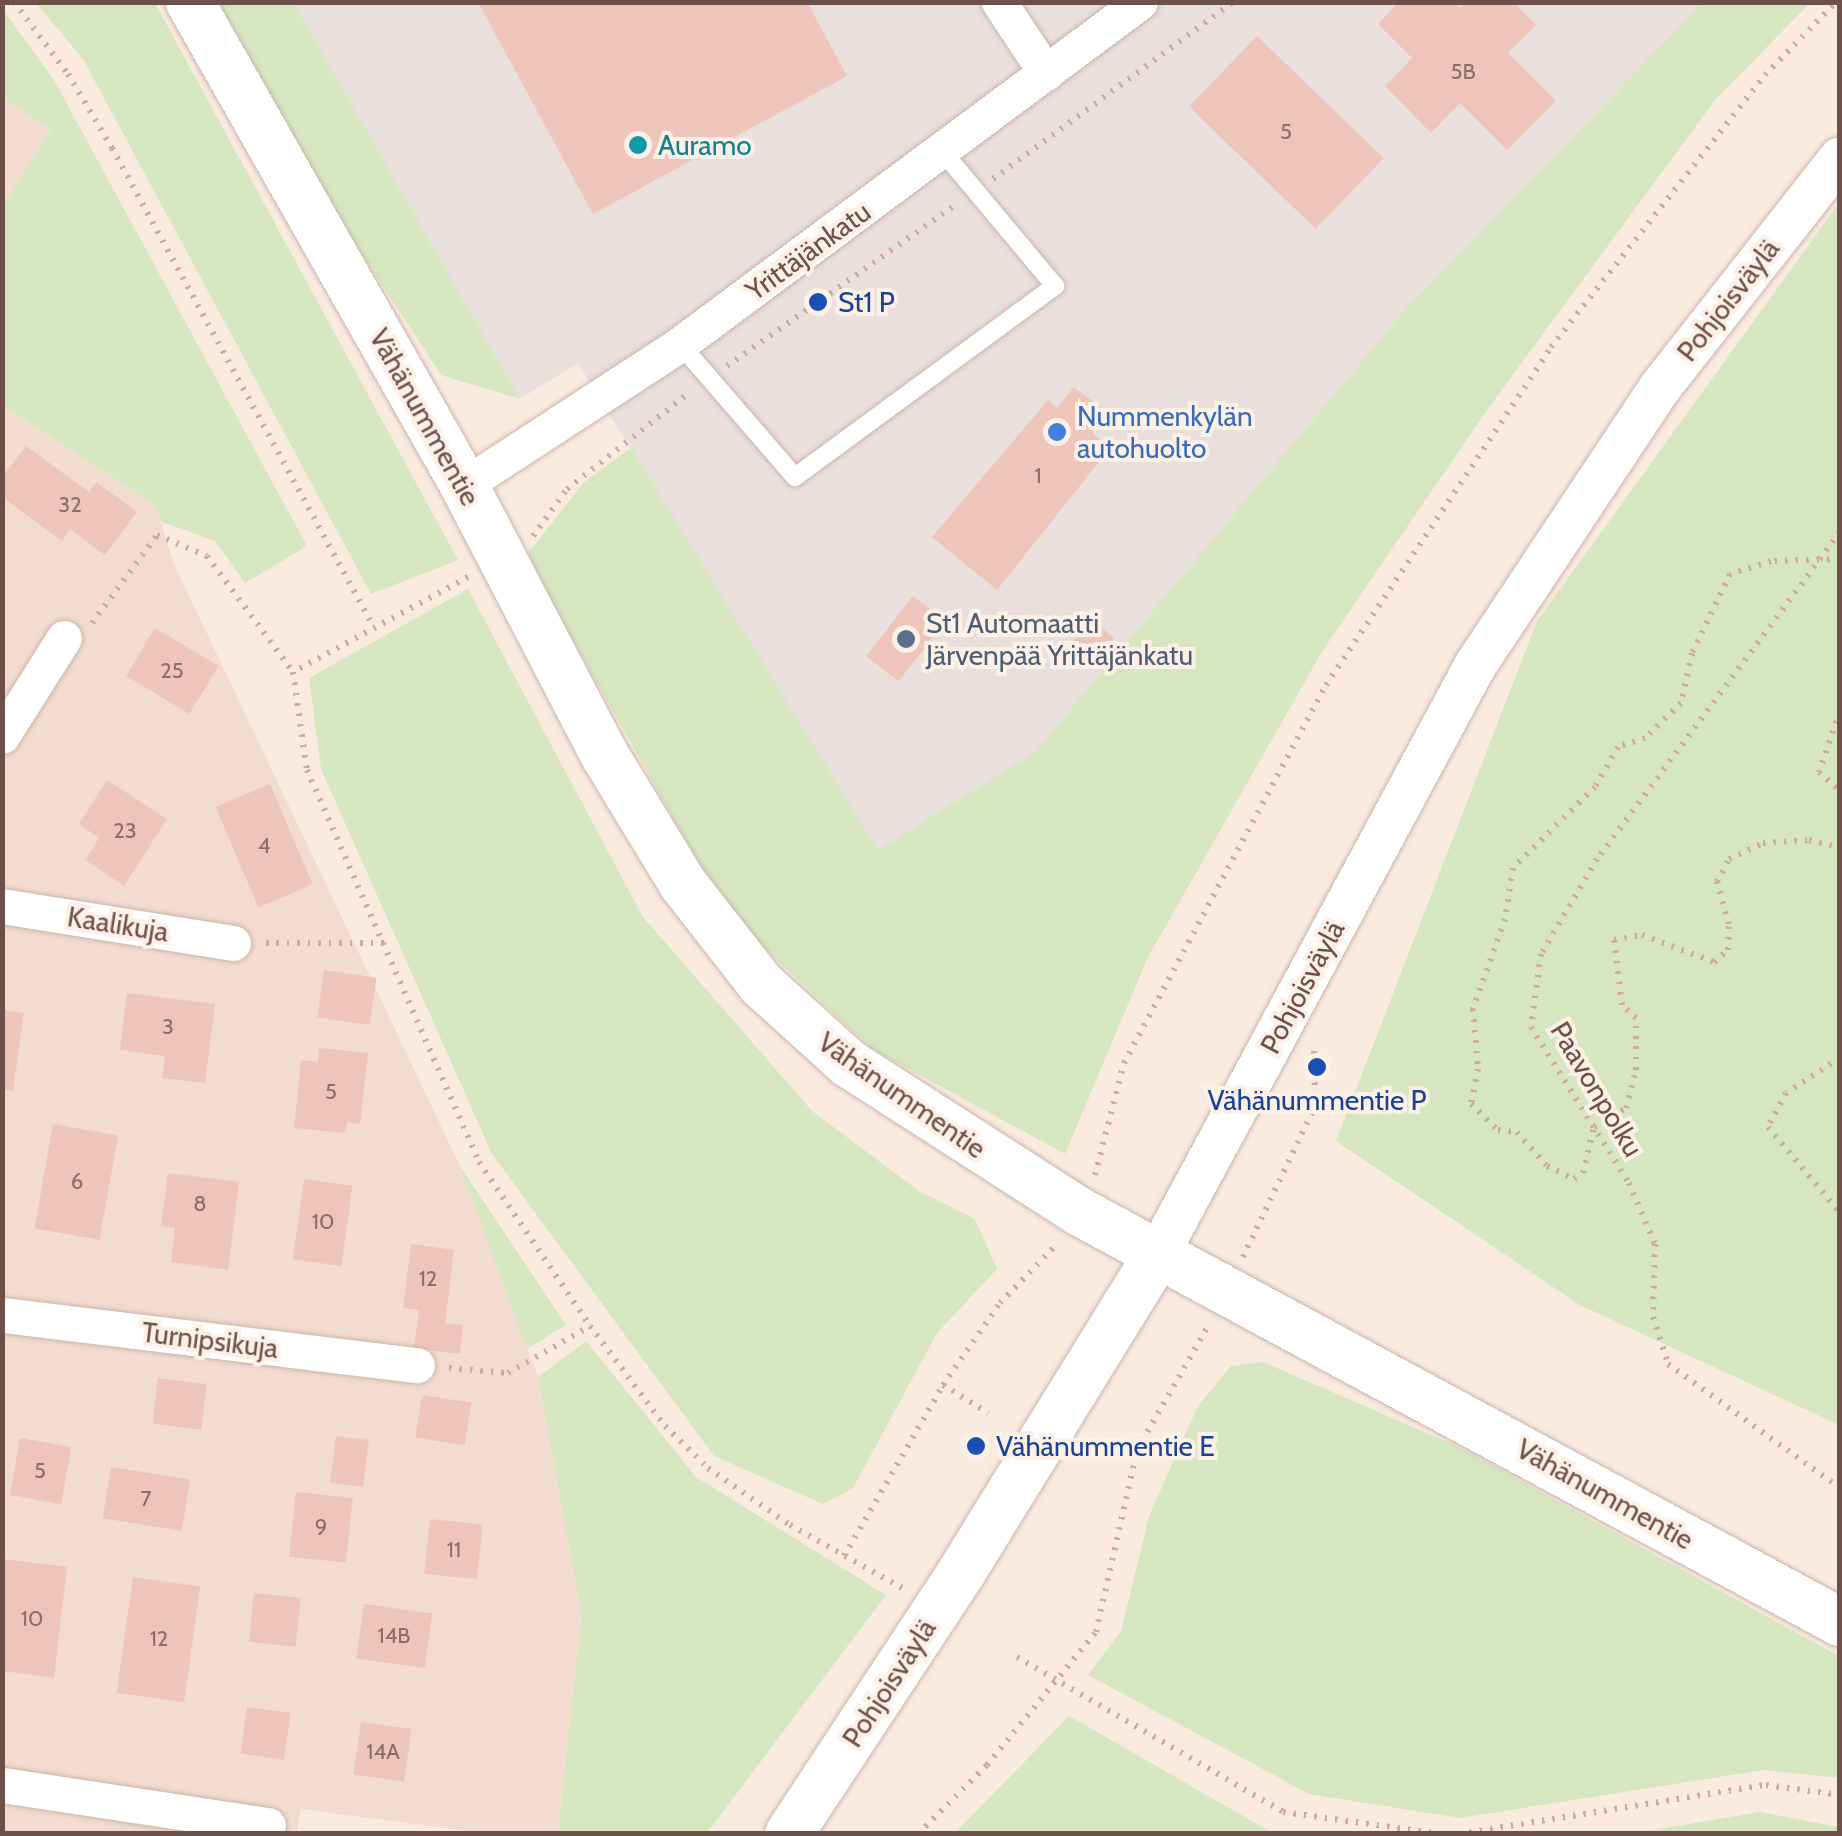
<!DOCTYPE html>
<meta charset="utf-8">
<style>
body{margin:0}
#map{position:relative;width:1842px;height:1836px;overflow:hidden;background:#faebe0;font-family:Cabin,sans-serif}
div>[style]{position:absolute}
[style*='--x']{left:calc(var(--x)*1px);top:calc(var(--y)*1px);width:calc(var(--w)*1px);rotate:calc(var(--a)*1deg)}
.residential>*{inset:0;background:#f1dccf}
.industrial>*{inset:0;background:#e9dfdc}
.green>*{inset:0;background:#d6e6c1}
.building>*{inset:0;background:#edc5ba;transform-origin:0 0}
.path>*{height:6px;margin-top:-3px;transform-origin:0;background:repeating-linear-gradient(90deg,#d1a99e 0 2.5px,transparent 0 10.5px)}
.roads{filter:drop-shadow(0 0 2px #cbb4ab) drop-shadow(0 0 2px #cbb4ab)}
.service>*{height:18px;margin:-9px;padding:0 9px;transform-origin:9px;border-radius:9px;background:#fff}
.minor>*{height:35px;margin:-17.5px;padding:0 17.5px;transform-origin:17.5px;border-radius:17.5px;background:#fff}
.tertiary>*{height:42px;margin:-21px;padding:0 21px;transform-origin:21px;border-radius:21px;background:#fff}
.secondary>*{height:48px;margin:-24px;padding:0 24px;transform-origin:24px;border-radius:24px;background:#fff}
.dots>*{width:28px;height:28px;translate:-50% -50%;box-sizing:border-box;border:5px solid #fdf0e6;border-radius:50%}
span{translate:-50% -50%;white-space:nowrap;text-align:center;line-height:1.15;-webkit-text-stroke:8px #fdf0e6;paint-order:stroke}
.number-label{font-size:22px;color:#8e6d66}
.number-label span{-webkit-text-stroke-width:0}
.culture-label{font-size:28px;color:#0d838f}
.left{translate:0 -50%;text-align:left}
.street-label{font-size:28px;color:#6e504a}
.transit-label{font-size:28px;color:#164399}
.shop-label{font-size:28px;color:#366cbe}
.service-label{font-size:28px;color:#4e5e75}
.frame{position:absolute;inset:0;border:5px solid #6e504a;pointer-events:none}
</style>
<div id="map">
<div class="residential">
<div style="clip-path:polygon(3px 98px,51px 130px,3px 205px)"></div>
<div style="clip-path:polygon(2px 406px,155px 505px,174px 564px,460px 1166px,538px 1377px,583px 1615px,558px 1833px,482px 1833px,301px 1809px,297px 1832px,308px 1833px,3px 1833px)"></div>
</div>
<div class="industrial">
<div style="clip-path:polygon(294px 3px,1702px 3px,1400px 315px,1036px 751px,878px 851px,578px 363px,520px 399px)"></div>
</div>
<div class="green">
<div style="clip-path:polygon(36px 3px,155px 3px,458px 560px,371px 594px,83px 59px)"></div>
<div style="clip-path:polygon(198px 3px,294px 3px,520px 399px,441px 375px)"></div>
<div style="clip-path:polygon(1702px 3px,1810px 3px,1715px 100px,1487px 410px,1323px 650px,1148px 957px,1065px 1154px,872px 1049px,726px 912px,526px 556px,584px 482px,631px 448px,878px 850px,1036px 751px,1400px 315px)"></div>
<div style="clip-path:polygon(2px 8px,54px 80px,307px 546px,245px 583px,215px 541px,160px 521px,155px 505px,3px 406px,3px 205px,51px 130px,3px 98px)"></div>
<div style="clip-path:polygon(1839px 203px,1839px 1425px,1580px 1305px,1336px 1141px,1537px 621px)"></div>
<div style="clip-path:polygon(468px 589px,643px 917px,812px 1111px,919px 1191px,975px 1219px,997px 1269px,937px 1333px,853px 1488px,823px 1504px,714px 1456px,492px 1154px,321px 769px,309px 678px)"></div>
<div style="clip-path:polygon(460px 1166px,566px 1325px,527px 1349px)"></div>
<div style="clip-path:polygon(586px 1341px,696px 1477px,886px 1595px,707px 1833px,558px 1833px,582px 1615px,538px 1377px)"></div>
<div style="clip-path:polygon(1263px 1362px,1461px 1448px,1839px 1656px,1839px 1778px,1763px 1770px,1460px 1818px,1309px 1794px,1088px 1675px,1121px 1631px,1149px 1516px,1198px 1406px,1231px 1366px)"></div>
<div style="clip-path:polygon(1069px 1716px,1273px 1833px,955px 1833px)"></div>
<div style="clip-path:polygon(1760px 1812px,1839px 1827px,1839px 1833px,1636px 1833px)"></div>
</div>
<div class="building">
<div style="clip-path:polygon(478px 2px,807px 2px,847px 76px,593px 214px)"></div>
<div style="clip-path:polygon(1399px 2px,1454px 2px,1460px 8px,1466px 2px,1513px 2px,1536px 25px,1508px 53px,1556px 101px,1507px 150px,1460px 103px,1431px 133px,1385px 86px,1412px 58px,1378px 24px)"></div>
<div style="left:1257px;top:36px;width:176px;height:98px;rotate:44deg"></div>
<div style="clip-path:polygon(1074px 387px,1109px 414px,1093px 434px,1110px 448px,997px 590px,932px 537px,1048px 400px,1057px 408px)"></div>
<div style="clip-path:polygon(26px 446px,89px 492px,96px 482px,137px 512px,105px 555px,70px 529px,62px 541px,2px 497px,2px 477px)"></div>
<div style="left:913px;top:596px;width:41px;height:76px;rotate:38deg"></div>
<div style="left:1091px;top:619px;width:30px;height:28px;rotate:40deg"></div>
<div style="left:155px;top:628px;width:74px;height:56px;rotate:31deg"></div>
<div style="clip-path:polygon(107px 780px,167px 819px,124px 886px,85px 860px,99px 838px,79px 824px)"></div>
<div style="left:270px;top:784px;width:109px;height:59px;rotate:67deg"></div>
<div style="left:324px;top:970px;width:53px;height:48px;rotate:8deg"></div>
<div style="clip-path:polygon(127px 993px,215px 1004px,205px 1083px,162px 1078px,165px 1056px,120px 1050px)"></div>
<div style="clip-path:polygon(2px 1010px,24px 1013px,13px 1091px,2px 1089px)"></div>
<div style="clip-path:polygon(319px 1048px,368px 1053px,360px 1124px,347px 1122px,346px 1133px,294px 1128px,301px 1060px,318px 1062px)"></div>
<div style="left:53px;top:1124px;width:66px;height:106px;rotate:10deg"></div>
<div style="clip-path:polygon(168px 1173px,239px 1182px,228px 1270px,171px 1262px,175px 1228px,161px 1226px)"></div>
<div style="left:304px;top:1179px;width:49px;height:81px;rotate:8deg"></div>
<div style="clip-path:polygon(411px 1244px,454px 1250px,445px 1323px,463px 1325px,460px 1354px,414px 1348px,419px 1310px,403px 1308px)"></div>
<div style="left:158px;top:1378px;width:49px;height:46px;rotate:7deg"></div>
<div style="left:422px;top:1395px;width:50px;height:43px;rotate:9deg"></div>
<div style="left:336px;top:1436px;width:33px;height:47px;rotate:7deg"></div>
<div style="left:20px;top:1438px;width:52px;height:58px;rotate:10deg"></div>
<div style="left:111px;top:1467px;width:80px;height:52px;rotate:9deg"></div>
<div style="left:296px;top:1492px;width:57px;height:65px;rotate:6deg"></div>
<div style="left:430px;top:1519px;width:53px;height:55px;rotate:6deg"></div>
<div style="clip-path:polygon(2px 1559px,67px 1567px,54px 1678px,2px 1671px)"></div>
<div style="left:133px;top:1577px;width:68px;height:117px;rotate:8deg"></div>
<div style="left:254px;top:1593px;width:47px;height:49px;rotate:6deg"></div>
<div style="left:364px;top:1604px;width:69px;height:55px;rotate:8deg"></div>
<div style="left:247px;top:1707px;width:44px;height:47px;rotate:8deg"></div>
<div style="left:361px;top:1722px;width:51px;height:53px;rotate:8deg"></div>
</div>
<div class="path">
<div style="--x:14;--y:2;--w:90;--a:53.1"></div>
<div style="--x:68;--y:74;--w:86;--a:59.3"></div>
<div style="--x:112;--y:148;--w:542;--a:61.36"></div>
<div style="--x:993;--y:179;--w:298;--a:-36.4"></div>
<div style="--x:727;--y:366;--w:283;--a:-35.2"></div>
<div style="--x:1840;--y:532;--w:407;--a:126.6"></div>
<div style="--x:1597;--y:859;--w:110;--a:120.5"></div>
<div style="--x:1541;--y:954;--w:74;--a:97.8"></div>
<div style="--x:1531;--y:1027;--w:184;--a:57.9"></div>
<div style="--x:1629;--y:1183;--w:66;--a:66.9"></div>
<div style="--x:1655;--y:1244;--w:73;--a:91.6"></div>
<div style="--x:1653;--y:1317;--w:49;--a:72.3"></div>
<div style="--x:1668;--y:1364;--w:212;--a:35.8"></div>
<div style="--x:533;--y:536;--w:58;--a:-54.1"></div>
<div style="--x:567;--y:489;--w:155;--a:-38.2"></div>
<div style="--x:1840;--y:559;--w:69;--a:178.3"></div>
<div style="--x:1771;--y:561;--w:43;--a:162.4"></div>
<div style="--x:1730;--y:574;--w:88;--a:115.7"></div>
<div style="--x:1692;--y:653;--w:51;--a:102.4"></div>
<div style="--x:1681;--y:703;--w:50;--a:135.8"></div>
<div style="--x:1645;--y:738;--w:28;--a:162"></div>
<div style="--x:1618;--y:747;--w:46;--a:119.9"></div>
<div style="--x:1595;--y:787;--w:115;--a:135.4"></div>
<div style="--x:1513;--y:868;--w:52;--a:98.9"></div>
<div style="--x:1505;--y:919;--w:96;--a:109.6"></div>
<div style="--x:1473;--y:1009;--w:60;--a:85.2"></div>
<div style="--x:1478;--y:1069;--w:36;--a:101"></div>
<div style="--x:1471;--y:1104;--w:37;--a:44"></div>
<div style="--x:1498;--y:1130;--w:19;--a:6"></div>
<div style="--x:1517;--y:1132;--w:45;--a:48.6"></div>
<div style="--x:1547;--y:1166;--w:30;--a:26"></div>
<div style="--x:1574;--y:1179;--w:11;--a:-34"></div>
<div style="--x:1583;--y:1173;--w:47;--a:-76.6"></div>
<div style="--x:1594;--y:1127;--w:37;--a:-31"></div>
<div style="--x:1626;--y:1108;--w:39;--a:-75"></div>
<div style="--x:1636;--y:1070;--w:52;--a:-90"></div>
<div style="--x:1636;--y:1018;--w:19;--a:-137"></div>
<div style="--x:1622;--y:1005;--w:65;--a:-97"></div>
<div style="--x:1614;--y:940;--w:28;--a:-10"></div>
<div style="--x:1642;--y:935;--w:77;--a:20.6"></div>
<div style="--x:1714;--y:962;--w:18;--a:-41"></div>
<div style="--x:1728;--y:950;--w:26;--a:-88"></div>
<div style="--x:1729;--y:924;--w:44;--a:-105.9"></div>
<div style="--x:1717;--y:882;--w:26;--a:-62"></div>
<div style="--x:1729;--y:859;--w:38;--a:-25"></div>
<div style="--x:1763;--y:843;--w:46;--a:-3.7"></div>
<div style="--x:1809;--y:840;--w:32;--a:14"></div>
<div style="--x:468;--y:577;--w:199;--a:151.5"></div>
<div style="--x:293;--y:672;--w:99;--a:81.9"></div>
<div style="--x:307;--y:770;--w:428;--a:66.3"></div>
<div style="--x:479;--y:1162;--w:198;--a:55.9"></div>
<div style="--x:590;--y:1326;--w:125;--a:53.1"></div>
<div style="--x:665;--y:1426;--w:60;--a:44.3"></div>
<div style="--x:708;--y:1468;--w:100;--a:34.8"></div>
<div style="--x:790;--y:1525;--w:133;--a:29.3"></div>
<div style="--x:92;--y:623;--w:109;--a:-53.5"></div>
<div style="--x:157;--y:535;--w:54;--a:22.8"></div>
<div style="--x:207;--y:556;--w:144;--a:53.4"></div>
<div style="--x:1840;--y:711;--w:65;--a:109"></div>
<div style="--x:1819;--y:772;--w:28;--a:42"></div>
<div style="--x:266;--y:943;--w:118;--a:0"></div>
<div style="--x:1840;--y:1058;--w:64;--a:147.1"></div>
<div style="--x:1786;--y:1093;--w:38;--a:118"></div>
<div style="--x:1768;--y:1127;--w:112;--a:50.1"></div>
<div style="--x:1095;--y:1175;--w:116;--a:-75.5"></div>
<div style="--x:1124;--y:1063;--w:429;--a:-61.9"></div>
<div style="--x:1326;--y:685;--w:406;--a:-56.3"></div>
<div style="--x:1551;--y:347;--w:346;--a:-51.8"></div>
<div style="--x:1765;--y:75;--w:102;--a:-45.8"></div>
<div style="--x:1243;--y:1257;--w:167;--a:-64.5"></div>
<div style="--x:1315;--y:1106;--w:60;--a:-91"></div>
<div style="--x:449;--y:1368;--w:59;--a:4.8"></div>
<div style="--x:508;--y:1373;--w:95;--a:-29.8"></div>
<div style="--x:943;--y:1385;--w:53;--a:31.9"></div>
<div style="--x:844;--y:1556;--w:198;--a:-59.9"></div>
<div style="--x:943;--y:1385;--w:100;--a:-55.2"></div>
<div style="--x:1000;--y:1303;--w:83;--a:-46"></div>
<div style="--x:1017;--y:1657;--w:308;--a:30.2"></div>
<div style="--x:1283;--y:1812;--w:160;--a:7.9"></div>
<div style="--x:918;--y:1834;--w:98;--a:-45"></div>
<div style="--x:987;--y:1765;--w:172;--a:-50.7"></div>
<div style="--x:1096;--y:1632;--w:187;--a:-77.3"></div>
<div style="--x:1137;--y:1450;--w:143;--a:-60.2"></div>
<div style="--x:1459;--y:1834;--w:311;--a:-9.1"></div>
<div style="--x:1766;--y:1785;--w:75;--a:7.7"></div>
</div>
<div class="roads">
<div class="service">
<div style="--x:680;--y:344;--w:176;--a:49.2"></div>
<div style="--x:795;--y:477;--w:323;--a:-36.3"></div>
<div style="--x:1055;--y:286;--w:175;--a:-129.9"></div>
</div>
<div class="minor">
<div style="--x:999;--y:2;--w:85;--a:56.5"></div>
<div style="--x:464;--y:485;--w:258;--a:-33.1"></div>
<div style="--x:680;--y:344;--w:573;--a:-36.63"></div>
<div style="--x:2;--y:736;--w:116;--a:-57.7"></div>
<div style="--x:2;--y:906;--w:234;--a:9.1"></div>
<div style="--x:2;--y:1315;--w:418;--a:6.9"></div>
<div style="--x:2;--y:1785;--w:269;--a:8.6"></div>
</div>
<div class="tertiary">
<div style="--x:1158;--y:1254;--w:668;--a:-61.67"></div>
<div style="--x:1475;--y:666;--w:333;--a:-56.4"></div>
<div style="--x:1659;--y:389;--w:293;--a:-51.9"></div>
</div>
<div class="secondary">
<div style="--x:190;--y:2;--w:555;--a:60.43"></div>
<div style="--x:464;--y:485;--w:303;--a:62.5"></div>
<div style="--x:604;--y:754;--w:152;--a:58.7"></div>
<div style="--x:683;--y:884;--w:127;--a:52"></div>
<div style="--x:761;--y:984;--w:118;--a:42.2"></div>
<div style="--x:848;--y:1063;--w:276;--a:32.7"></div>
<div style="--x:1080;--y:1212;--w:864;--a:28.35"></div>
<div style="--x:789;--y:1834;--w:313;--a:-56.6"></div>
<div style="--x:961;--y:1573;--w:375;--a:-58.3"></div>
</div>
</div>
<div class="dots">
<div style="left:638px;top:145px;background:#0f9aa8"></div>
<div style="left:818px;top:302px;background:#1a4fb4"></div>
<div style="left:1057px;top:432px;background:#3f7fe0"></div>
<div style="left:906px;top:639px;background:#5c6f8a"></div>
<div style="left:1317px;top:1067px;background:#1a4fb4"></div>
<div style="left:976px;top:1446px;background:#1a4fb4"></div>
</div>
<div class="number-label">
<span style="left:1463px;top:72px">5B</span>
<span style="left:1286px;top:132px">5</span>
<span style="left:1038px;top:476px">1</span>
<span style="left:70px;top:505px">32</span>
<span style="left:172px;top:671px">25</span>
<span style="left:125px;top:831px">23</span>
<span style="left:264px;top:846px">4</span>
<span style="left:168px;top:1027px">3</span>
<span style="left:331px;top:1092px">5</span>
<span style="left:77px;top:1182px">6</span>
<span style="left:200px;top:1204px">8</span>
<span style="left:323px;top:1222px">10</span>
<span style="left:428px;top:1279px">12</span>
<span style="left:40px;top:1471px">5</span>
<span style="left:146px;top:1499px">7</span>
<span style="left:321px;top:1527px">9</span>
<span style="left:454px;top:1550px">11</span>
<span style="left:32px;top:1619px">10</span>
<span style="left:394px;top:1636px">14B</span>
<span style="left:159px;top:1639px">12</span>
<span style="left:383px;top:1752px">14A</span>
</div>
<div class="culture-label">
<span class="left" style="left:658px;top:145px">Auramo</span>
</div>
<div class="street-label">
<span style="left:808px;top:251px;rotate:-36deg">Yrittäjänkatu</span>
<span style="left:1728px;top:300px;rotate:-52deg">Pohjoisväylä</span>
<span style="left:425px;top:417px;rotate:61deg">Vähänummentie</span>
<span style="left:118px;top:924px;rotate:9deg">Kaalikuja</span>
<span style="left:1302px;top:987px;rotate:-62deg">Pohjoisväylä</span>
<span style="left:1597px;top:1089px;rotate:59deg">Paavonpolku</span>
<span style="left:902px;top:1095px;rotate:35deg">Vähänummentie</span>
<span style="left:210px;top:1340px;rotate:7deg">Turnipsikuja</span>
<span style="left:1605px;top:1494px;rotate:29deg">Vähänummentie</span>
<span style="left:889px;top:1683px;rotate:-57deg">Pohjoisväylä</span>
</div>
<div class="transit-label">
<span class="left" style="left:838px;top:302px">St1 P</span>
<span style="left:1317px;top:1100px">Vähänummentie P</span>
<span class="left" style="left:996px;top:1446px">Vähänummentie E</span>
</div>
<div class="shop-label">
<span class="left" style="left:1077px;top:432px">Nummenkylän<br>autohuolto</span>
</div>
<div class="service-label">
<span class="left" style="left:926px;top:639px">St1 Automaatti<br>Järvenpää Yrittäjänkatu</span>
</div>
<div class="frame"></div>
</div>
